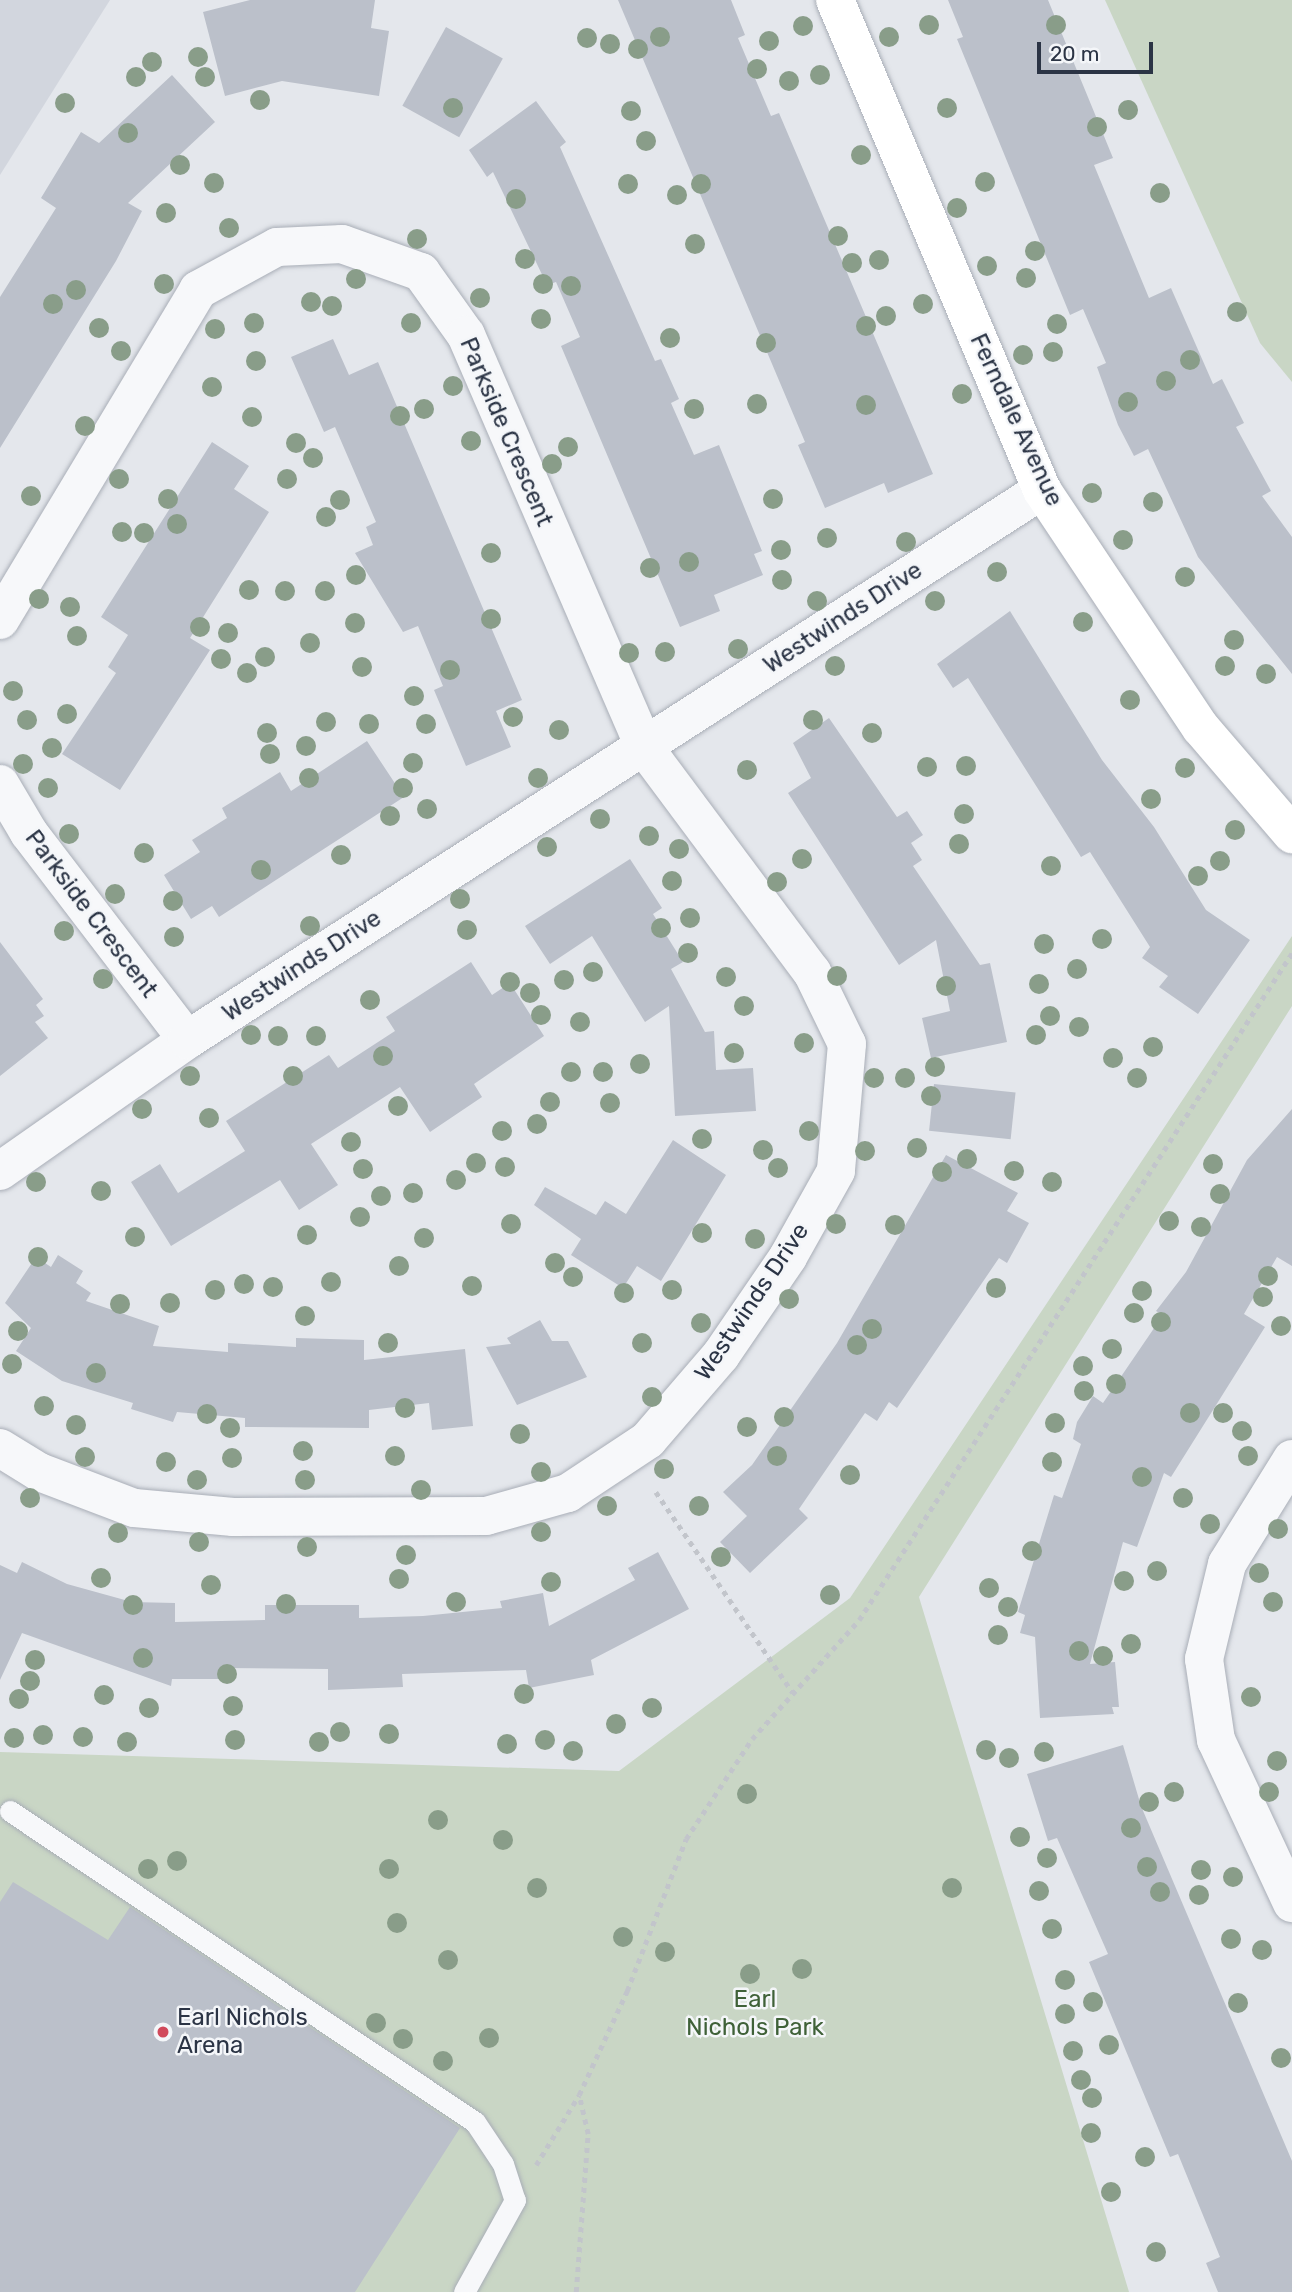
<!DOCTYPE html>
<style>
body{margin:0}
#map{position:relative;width:1292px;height:2292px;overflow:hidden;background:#e4e7ec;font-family:Rubik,sans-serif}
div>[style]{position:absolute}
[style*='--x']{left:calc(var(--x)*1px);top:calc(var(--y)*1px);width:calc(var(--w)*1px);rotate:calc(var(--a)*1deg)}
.built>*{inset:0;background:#d2d6de}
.green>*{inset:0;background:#c9d6c5}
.building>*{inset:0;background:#bbc0ca;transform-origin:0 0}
.path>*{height:4.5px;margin-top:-2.25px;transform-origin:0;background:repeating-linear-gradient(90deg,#c2c5cb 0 5px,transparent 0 10px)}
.roads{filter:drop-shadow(0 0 2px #a9aeb7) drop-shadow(0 0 2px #a9aeb7)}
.lane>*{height:21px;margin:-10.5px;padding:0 10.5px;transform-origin:10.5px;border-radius:10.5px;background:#f7f8fa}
.street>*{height:38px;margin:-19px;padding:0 19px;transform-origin:19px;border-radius:19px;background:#f7f8fa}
.secondary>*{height:38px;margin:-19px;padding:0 19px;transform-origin:19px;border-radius:19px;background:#fff}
.trees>*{width:20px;height:20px;margin:-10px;border-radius:50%;background:#899d89}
.dots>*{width:19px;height:19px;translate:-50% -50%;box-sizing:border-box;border:4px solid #f4f6f9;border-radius:50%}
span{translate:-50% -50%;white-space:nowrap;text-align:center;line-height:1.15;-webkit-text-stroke:5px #f4f6f9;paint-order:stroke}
.street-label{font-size:24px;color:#2b3445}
.park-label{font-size:24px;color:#3f6138}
.poi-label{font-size:24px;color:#2b3445}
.left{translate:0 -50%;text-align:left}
.scale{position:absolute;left:1037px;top:42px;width:116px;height:32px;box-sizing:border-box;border:4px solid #2b3445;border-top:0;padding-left:9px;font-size:21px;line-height:24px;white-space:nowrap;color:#2b3445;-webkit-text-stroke:5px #f4f6f9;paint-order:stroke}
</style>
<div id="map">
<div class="built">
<div style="clip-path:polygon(0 0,110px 0,0 175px)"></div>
</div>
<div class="green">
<div style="clip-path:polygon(1105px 0,1292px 0,1292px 382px,1260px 343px)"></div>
<div style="clip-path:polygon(1292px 936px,1292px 1006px,919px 1597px,1129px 2292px,0 2292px,0 1752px,619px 1771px,850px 1598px)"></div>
</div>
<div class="building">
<div style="clip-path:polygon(250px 0,375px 0,371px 28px,389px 31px,379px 96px,282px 81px,225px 96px,203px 12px)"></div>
<div style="clip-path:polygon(618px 0,731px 0,745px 35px,738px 38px,771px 116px,779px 113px,933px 474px,888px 493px,884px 483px,825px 508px,798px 445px,805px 442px)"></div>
<div style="clip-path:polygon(948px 0,1048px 0,1113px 158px,1094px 165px,1149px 298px,1171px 288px,1213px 384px,1222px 379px,1244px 423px,1236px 427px,1271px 491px,1262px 496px,1292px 537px,1292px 674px,1198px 557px,1148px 449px,1134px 456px,1118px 425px,1097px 367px,1106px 363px,1083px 309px,1070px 315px,957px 39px,963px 37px)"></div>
<div style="left:446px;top:27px;width:65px;height:90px;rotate:29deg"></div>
<div style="clip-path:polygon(172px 75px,215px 122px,128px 203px,142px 211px,116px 261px,0 448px,0 297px,56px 208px,41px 198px,81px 132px,99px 143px)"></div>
<div style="clip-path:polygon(536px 101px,566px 142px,560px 147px,655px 361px,661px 359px,679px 399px,671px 403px,694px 455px,719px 445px,762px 551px,754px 554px,763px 575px,714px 595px,720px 611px,680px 627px,561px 346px,580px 337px,556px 282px,547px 285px,493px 172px,487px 177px,469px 150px)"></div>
<div style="clip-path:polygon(333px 339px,349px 375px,378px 362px,522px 700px,496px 711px,511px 747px,466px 766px,434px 690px,443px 686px,418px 626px,403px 632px,355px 553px,373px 545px,366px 527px,376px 522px,335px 427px,324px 432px,291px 357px)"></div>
<div style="clip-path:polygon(212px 442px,249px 466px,234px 489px,269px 512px,190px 638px,210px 650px,120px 790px,62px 754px,116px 673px,108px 667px,128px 635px,101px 617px)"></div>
<div style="clip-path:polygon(1010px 611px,1102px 760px,1154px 827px,1206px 910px,1250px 940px,1198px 1014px,1159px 987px,1168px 976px,1142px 958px,1150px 947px,1090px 852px,1081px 857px,968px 678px,953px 688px,937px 664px)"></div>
<div style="clip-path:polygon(829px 718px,897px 817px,907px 811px,923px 835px,911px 843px,922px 860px,913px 866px,980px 965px,990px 963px,1007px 1042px,931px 1058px,922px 1018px,950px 1011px,936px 940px,899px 965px,788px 793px,811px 778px,793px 743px)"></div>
<div style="clip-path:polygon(367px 741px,404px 797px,219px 917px,212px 906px,191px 919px,164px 875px,200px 852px,192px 840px,227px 818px,222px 808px,280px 772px,291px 791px)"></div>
<div style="clip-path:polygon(630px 859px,662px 908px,653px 914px,683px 962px,671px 969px,705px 1032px,714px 1031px,716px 1070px,753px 1068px,756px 1111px,675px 1116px,669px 1006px,645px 1022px,592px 936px,550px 964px,525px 926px)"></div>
<div style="clip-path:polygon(0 942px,43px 999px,36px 1005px,44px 1016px,35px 1022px,48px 1038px,0 1076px)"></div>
<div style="clip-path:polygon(471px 962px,492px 995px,510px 983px,544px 1036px,474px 1084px,482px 1097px,430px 1132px,400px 1087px,311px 1144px,338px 1185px,299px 1210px,280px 1180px,171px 1246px,131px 1182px,160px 1164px,178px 1193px,245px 1151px,226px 1121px,329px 1055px,338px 1068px,395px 1031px,386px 1017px)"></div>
<div style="left:934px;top:1084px;width:82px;height:47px;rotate:6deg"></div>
<div style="clip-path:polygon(1292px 1109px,1292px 1266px,1277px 1257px,1244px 1314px,1265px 1327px,1171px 1477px,1164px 1473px,1137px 1547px,1123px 1542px,1090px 1664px,1115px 1662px,1119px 1707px,1112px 1707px,1114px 1714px,1040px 1718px,1035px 1637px,1020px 1633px,1025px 1615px,1018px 1612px,1054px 1495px,1062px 1498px,1081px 1444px,1073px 1439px,1077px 1422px,1093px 1396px,1103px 1403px,1163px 1315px,1156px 1311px,1186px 1272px,1247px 1160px)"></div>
<div style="clip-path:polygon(673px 1140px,726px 1175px,661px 1281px,637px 1266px,623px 1288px,571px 1255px,581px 1239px,534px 1205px,545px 1187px,596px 1215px,605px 1201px,626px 1214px)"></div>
<div style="clip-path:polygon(946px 1155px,1018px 1193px,1007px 1211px,1029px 1223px,1007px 1263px,999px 1258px,897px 1408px,889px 1402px,877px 1421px,865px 1413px,799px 1509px,808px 1518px,750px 1573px,720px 1542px,747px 1516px,723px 1492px,752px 1465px,837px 1343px)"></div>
<div style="clip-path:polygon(58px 1255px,83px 1271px,76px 1283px,91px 1293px,86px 1301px,159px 1326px,153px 1346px,228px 1352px,228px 1343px,296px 1347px,296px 1338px,364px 1340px,364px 1360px,465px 1349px,473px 1426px,432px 1430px,429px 1403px,369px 1410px,369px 1428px,245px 1427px,245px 1418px,177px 1412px,173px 1422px,131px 1409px,133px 1403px,62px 1381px,16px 1351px,31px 1328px,5px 1303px,36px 1257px,51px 1267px)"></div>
<div style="clip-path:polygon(540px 1320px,552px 1341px,568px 1341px,587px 1377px,517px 1405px,486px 1347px,511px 1344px,507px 1338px)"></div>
<div style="clip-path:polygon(658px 1552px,689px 1609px,591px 1660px,594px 1675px,529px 1688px,526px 1670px,402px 1674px,403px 1687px,328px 1690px,328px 1669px,220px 1668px,220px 1679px,172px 1679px,171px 1686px,22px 1633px,0 1680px,0 1565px,17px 1573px,22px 1562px,67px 1584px,132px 1602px,175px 1603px,175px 1622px,265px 1620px,265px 1605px,359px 1605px,359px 1618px,423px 1616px,502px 1608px,500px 1601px,543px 1593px,549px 1626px,635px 1580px,628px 1568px)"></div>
<div style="clip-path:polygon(1123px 1745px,1141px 1806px,1292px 2161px,1292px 2292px,1218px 2292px,1206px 2263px,1220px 2257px,1178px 2154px,1170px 2157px,1089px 1962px,1108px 1954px,1057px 1838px,1048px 1841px,1027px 1774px)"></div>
<div style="clip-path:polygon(13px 1882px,108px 1940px,130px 1907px,460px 2128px,355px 2292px,0 2292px,0 1902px)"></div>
</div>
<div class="path">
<div style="--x:656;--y:1492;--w:243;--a:55.7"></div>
<div style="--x:536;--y:2165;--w:82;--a:-58.4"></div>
<div style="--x:579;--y:2095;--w:115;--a:-65.2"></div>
<div style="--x:627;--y:1991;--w:163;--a:-68.8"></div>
<div style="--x:686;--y:1839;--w:120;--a:-56.6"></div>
<div style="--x:752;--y:1739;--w:160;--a:-48"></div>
<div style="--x:859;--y:1620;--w:795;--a:-57.01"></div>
<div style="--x:576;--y:2292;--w:158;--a:-85.7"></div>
<div style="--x:588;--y:2134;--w:40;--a:-103"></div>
</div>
<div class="roads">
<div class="lane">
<div style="--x:10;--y:1811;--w:559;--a:33.78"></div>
<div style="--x:475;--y:2122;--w:50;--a:56.3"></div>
<div style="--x:503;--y:2164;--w:38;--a:72"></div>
<div style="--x:515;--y:2200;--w:105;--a:119"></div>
</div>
<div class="street">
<div style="--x:0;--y:620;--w:385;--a:-59"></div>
<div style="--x:198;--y:290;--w:90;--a:-28.6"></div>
<div style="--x:277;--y:247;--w:65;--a:-2.6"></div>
<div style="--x:342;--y:244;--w:84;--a:19.5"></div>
<div style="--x:421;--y:272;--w:77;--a:54.5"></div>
<div style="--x:466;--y:335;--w:449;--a:66.6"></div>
<div style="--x:644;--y:747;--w:281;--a:53.3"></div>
<div style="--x:812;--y:972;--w:80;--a:64.1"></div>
<div style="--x:847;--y:1044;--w:127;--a:95"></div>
<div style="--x:836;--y:1171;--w:98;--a:119.2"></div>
<div style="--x:788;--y:1257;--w:119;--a:124.4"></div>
<div style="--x:721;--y:1355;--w:112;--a:130.7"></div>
<div style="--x:648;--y:1440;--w:96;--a:146.5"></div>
<div style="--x:568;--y:1493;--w:85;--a:164.3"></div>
<div style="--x:486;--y:1516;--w:253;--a:179.8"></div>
<div style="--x:233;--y:1517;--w:99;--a:-174.8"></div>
<div style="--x:134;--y:1508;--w:102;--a:-159.2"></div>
<div style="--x:39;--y:1472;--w:46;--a:-148.4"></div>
<div style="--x:0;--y:784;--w:57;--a:59.4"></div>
<div style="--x:29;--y:833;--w:260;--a:52.6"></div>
<div style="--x:0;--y:1171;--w:228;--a:-35"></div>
<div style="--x:187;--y:1040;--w:1017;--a:-32.75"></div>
<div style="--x:1292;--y:1459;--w:123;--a:121.8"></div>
<div style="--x:1227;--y:1564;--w:98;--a:103.6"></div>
<div style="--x:1204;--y:1659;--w:82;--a:81.6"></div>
<div style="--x:1216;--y:1740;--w:180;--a:65"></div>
</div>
<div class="secondary">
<div style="--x:835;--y:0;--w:532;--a:67.1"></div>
<div style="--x:1042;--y:490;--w:286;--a:56.3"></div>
<div style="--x:1201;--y:728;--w:140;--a:49.4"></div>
</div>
</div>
<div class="trees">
<div style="left:929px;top:25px"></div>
<div style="left:1056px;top:25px"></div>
<div style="left:803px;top:26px"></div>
<div style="left:660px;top:37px"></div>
<div style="left:889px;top:37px"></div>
<div style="left:587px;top:38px"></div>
<div style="left:769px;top:41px"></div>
<div style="left:610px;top:44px"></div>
<div style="left:638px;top:49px"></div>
<div style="left:198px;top:57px"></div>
<div style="left:152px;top:62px"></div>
<div style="left:757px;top:69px"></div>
<div style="left:820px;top:75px"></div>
<div style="left:136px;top:77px"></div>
<div style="left:205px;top:77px"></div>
<div style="left:789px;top:81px"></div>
<div style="left:260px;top:100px"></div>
<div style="left:65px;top:103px"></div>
<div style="left:453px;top:108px"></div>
<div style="left:947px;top:108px"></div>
<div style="left:1128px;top:110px"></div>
<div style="left:631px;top:111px"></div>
<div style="left:1097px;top:127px"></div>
<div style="left:128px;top:133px"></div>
<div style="left:646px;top:141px"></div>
<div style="left:861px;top:155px"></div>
<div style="left:180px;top:165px"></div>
<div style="left:985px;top:182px"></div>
<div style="left:214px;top:183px"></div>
<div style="left:628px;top:184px"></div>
<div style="left:701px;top:184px"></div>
<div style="left:1160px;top:193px"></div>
<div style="left:677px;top:195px"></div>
<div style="left:516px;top:199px"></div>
<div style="left:957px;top:208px"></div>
<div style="left:166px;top:213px"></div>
<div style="left:229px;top:228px"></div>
<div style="left:838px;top:236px"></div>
<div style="left:417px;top:239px"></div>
<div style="left:695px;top:244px"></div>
<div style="left:1035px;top:251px"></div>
<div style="left:525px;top:259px"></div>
<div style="left:879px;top:260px"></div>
<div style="left:852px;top:263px"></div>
<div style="left:987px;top:266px"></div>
<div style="left:1026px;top:278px"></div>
<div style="left:356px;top:279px"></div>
<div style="left:164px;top:284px"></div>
<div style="left:543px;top:284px"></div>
<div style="left:571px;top:286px"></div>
<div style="left:76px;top:290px"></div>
<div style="left:480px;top:298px"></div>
<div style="left:311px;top:302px"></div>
<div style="left:53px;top:304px"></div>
<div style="left:923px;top:304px"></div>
<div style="left:332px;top:306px"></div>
<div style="left:1237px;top:312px"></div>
<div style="left:886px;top:316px"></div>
<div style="left:541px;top:319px"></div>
<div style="left:254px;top:323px"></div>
<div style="left:411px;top:323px"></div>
<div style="left:1057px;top:324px"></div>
<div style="left:866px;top:326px"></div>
<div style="left:99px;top:328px"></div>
<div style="left:215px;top:329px"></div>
<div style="left:670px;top:338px"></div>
<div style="left:766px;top:343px"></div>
<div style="left:121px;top:351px"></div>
<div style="left:1053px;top:352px"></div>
<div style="left:1023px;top:355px"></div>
<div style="left:1190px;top:360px"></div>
<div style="left:256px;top:361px"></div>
<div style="left:1166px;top:381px"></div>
<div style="left:453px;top:386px"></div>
<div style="left:212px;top:387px"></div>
<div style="left:962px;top:394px"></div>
<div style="left:1128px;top:402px"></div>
<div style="left:757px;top:404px"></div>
<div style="left:866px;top:405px"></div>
<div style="left:424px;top:409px"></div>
<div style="left:694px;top:409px"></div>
<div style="left:400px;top:416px"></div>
<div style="left:252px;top:417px"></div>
<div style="left:85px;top:426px"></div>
<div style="left:471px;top:441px"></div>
<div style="left:296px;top:443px"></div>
<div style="left:568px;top:447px"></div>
<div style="left:313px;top:458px"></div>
<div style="left:552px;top:464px"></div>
<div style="left:119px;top:479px"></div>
<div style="left:287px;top:479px"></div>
<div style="left:1092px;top:493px"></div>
<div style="left:31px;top:496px"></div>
<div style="left:168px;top:499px"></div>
<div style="left:773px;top:499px"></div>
<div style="left:340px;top:500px"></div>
<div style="left:1153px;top:502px"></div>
<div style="left:326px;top:517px"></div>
<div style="left:177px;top:524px"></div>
<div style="left:122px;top:532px"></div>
<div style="left:144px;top:533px"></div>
<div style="left:827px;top:538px"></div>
<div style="left:1123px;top:540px"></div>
<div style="left:906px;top:542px"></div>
<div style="left:781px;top:550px"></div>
<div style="left:491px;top:553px"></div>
<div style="left:689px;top:562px"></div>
<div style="left:650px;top:568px"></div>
<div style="left:997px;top:572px"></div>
<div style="left:356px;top:575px"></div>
<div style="left:1185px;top:577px"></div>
<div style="left:782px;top:580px"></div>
<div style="left:249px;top:590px"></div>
<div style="left:285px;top:591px"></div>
<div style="left:325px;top:591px"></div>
<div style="left:39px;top:599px"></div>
<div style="left:817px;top:601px"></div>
<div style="left:935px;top:601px"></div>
<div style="left:70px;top:607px"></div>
<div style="left:491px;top:619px"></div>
<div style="left:1083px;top:622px"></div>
<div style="left:355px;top:623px"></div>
<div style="left:200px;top:627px"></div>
<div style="left:228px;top:633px"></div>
<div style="left:77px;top:636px"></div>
<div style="left:1234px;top:640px"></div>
<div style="left:310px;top:643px"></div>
<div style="left:738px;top:649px"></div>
<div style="left:665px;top:652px"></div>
<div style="left:629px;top:653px"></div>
<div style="left:265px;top:657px"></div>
<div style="left:221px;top:659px"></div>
<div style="left:835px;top:666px"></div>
<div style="left:1225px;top:666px"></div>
<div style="left:362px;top:667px"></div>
<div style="left:450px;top:670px"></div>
<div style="left:247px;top:673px"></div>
<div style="left:1266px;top:674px"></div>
<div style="left:13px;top:691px"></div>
<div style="left:414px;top:696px"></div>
<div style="left:1130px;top:700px"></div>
<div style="left:67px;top:714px"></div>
<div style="left:513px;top:717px"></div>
<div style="left:27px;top:720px"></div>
<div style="left:813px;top:720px"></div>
<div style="left:326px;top:722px"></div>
<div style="left:369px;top:724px"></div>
<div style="left:426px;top:724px"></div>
<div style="left:559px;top:730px"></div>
<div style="left:267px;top:733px"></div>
<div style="left:872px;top:733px"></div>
<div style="left:306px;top:746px"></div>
<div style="left:52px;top:748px"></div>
<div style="left:270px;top:754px"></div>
<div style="left:413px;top:763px"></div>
<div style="left:23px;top:764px"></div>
<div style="left:966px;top:766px"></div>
<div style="left:927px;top:767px"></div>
<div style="left:1185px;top:768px"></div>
<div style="left:747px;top:770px"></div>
<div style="left:309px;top:778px"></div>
<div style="left:538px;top:778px"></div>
<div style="left:48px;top:788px"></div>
<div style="left:403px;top:788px"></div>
<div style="left:1151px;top:799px"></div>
<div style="left:427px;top:809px"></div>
<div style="left:964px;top:814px"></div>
<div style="left:390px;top:816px"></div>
<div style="left:600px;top:819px"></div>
<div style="left:1235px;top:830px"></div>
<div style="left:69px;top:834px"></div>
<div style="left:649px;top:836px"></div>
<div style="left:959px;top:844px"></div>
<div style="left:547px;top:847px"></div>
<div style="left:679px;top:849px"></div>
<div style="left:144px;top:853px"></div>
<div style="left:341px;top:855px"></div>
<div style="left:802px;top:859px"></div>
<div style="left:1220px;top:861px"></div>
<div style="left:1051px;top:866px"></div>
<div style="left:261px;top:870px"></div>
<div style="left:1198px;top:876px"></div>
<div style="left:672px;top:881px"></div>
<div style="left:777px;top:882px"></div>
<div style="left:115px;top:894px"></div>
<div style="left:460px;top:899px"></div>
<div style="left:173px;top:901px"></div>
<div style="left:690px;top:918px"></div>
<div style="left:310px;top:926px"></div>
<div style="left:661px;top:928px"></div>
<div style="left:467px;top:930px"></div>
<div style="left:64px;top:931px"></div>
<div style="left:174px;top:937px"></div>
<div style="left:1102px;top:939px"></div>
<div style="left:1044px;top:944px"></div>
<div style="left:688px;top:953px"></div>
<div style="left:1077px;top:969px"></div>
<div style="left:593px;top:972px"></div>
<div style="left:837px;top:976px"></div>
<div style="left:726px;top:977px"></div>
<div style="left:103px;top:979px"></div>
<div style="left:564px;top:980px"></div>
<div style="left:510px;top:982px"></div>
<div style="left:1039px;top:984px"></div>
<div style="left:946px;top:986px"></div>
<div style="left:530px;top:993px"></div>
<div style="left:370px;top:1000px"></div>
<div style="left:744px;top:1006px"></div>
<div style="left:541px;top:1015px"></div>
<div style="left:1050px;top:1016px"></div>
<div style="left:580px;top:1022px"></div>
<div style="left:1079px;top:1027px"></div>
<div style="left:251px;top:1035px"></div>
<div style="left:1036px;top:1035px"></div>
<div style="left:278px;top:1036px"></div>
<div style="left:316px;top:1036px"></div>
<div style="left:804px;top:1043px"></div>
<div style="left:1153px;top:1047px"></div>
<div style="left:734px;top:1053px"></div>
<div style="left:383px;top:1056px"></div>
<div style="left:1113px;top:1058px"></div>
<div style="left:640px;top:1064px"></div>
<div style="left:935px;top:1067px"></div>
<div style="left:571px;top:1072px"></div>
<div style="left:603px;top:1072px"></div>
<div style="left:190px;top:1076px"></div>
<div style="left:293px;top:1076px"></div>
<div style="left:874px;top:1078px"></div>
<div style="left:905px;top:1078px"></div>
<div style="left:1137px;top:1078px"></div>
<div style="left:931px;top:1096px"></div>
<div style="left:550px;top:1102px"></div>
<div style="left:610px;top:1103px"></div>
<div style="left:398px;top:1106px"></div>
<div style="left:142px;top:1109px"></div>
<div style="left:209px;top:1118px"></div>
<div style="left:537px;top:1124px"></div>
<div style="left:502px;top:1131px"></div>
<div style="left:809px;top:1131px"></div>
<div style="left:702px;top:1139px"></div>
<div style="left:351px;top:1142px"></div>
<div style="left:917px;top:1148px"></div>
<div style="left:763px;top:1150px"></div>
<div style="left:865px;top:1151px"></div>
<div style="left:967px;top:1159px"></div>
<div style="left:476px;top:1163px"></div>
<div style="left:1213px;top:1164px"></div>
<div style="left:505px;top:1167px"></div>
<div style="left:778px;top:1168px"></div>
<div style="left:363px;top:1169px"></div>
<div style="left:1014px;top:1171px"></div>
<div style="left:942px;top:1172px"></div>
<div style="left:456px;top:1180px"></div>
<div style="left:36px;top:1182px"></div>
<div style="left:1052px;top:1182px"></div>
<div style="left:101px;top:1191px"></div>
<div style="left:413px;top:1193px"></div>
<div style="left:1220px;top:1194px"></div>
<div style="left:381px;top:1196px"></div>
<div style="left:360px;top:1217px"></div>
<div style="left:1169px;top:1221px"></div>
<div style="left:511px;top:1224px"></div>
<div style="left:836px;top:1224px"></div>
<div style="left:895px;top:1225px"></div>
<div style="left:1201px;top:1227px"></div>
<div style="left:702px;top:1233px"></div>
<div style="left:307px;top:1235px"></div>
<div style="left:135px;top:1237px"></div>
<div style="left:424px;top:1238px"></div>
<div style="left:755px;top:1239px"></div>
<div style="left:38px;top:1257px"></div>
<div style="left:555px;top:1263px"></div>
<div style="left:399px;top:1266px"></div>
<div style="left:1268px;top:1276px"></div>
<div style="left:573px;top:1277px"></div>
<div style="left:331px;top:1282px"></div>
<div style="left:244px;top:1284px"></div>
<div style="left:472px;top:1286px"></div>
<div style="left:273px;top:1287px"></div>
<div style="left:996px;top:1288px"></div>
<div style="left:215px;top:1290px"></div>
<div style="left:672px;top:1290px"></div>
<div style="left:1142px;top:1291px"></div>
<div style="left:624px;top:1293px"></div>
<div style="left:1263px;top:1297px"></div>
<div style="left:789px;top:1299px"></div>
<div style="left:170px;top:1303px"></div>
<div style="left:120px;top:1304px"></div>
<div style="left:1134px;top:1313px"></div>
<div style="left:305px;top:1316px"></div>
<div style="left:1161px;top:1322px"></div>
<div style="left:701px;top:1323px"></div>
<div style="left:1281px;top:1326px"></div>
<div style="left:872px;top:1329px"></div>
<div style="left:18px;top:1331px"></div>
<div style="left:388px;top:1343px"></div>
<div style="left:642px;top:1343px"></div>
<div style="left:857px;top:1345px"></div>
<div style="left:1112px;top:1349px"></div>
<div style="left:12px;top:1364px"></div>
<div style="left:1083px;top:1366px"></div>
<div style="left:96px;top:1373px"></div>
<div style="left:1116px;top:1384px"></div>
<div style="left:1084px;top:1391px"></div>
<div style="left:652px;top:1397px"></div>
<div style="left:44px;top:1406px"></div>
<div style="left:405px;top:1408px"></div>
<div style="left:1190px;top:1413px"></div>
<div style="left:1223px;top:1413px"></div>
<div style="left:207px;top:1414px"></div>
<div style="left:784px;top:1417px"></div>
<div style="left:1055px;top:1423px"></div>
<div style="left:76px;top:1425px"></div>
<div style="left:747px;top:1427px"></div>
<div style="left:230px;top:1428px"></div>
<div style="left:1242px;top:1431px"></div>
<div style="left:520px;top:1434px"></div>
<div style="left:303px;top:1451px"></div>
<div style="left:395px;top:1456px"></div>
<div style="left:777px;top:1456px"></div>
<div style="left:1248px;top:1456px"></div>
<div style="left:85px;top:1457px"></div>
<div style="left:232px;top:1458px"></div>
<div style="left:166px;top:1462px"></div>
<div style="left:1052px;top:1462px"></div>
<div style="left:664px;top:1469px"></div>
<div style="left:541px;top:1472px"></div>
<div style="left:850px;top:1475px"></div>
<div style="left:1142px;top:1477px"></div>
<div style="left:197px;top:1480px"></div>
<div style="left:305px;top:1480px"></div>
<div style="left:421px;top:1490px"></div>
<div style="left:30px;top:1498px"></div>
<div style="left:1183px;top:1498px"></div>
<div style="left:607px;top:1506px"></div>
<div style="left:699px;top:1506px"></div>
<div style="left:1210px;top:1524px"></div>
<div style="left:1278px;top:1529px"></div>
<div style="left:541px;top:1532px"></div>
<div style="left:118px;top:1533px"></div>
<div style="left:199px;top:1542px"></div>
<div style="left:307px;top:1547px"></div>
<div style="left:1032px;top:1551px"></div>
<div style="left:406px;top:1555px"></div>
<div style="left:721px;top:1557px"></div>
<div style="left:1157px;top:1571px"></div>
<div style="left:1259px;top:1573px"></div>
<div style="left:101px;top:1578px"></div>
<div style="left:399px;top:1579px"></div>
<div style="left:1124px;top:1581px"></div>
<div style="left:551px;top:1582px"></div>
<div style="left:211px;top:1585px"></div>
<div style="left:989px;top:1588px"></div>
<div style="left:830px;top:1595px"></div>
<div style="left:456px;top:1602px"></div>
<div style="left:1273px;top:1602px"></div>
<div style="left:286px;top:1604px"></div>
<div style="left:133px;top:1605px"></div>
<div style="left:1008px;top:1607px"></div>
<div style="left:998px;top:1635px"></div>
<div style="left:1131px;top:1644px"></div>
<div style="left:1079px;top:1651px"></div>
<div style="left:1103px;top:1656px"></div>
<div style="left:143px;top:1658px"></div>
<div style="left:35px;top:1660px"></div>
<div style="left:227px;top:1674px"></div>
<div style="left:30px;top:1681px"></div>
<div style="left:524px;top:1694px"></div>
<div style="left:104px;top:1695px"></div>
<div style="left:1251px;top:1697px"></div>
<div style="left:19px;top:1699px"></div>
<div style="left:233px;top:1706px"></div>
<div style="left:149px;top:1708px"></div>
<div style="left:652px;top:1708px"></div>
<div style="left:616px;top:1724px"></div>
<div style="left:340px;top:1732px"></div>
<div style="left:389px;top:1734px"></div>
<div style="left:43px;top:1735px"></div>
<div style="left:83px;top:1737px"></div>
<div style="left:14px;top:1738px"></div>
<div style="left:235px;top:1740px"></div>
<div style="left:545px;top:1740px"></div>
<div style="left:127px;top:1742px"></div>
<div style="left:319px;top:1742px"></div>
<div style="left:507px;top:1744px"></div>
<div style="left:986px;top:1750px"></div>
<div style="left:573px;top:1751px"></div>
<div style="left:1044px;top:1752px"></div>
<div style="left:1009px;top:1758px"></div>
<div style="left:1277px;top:1761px"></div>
<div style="left:1174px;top:1792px"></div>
<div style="left:1269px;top:1792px"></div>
<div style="left:747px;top:1794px"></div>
<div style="left:1149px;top:1802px"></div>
<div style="left:438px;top:1820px"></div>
<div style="left:1131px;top:1828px"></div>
<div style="left:1020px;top:1837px"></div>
<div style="left:503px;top:1840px"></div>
<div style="left:1047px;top:1858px"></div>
<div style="left:177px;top:1861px"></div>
<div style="left:1147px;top:1867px"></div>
<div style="left:148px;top:1869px"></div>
<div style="left:389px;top:1869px"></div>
<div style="left:1201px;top:1870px"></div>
<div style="left:1233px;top:1877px"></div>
<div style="left:537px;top:1888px"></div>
<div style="left:952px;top:1888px"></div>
<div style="left:1039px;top:1891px"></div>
<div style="left:1160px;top:1892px"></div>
<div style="left:1199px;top:1895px"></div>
<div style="left:397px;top:1923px"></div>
<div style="left:1052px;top:1929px"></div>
<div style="left:623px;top:1937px"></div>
<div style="left:1231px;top:1939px"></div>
<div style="left:1262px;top:1950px"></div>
<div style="left:665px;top:1952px"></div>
<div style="left:448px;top:1960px"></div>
<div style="left:802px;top:1969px"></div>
<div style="left:750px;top:1974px"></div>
<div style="left:1065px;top:1980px"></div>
<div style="left:1093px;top:2002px"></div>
<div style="left:1238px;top:2003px"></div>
<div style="left:1065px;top:2014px"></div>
<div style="left:376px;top:2023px"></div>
<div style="left:489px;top:2038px"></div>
<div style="left:403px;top:2039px"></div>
<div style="left:1109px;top:2045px"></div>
<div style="left:1073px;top:2051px"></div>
<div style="left:1281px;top:2058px"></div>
<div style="left:443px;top:2061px"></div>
<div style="left:1081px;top:2080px"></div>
<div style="left:1092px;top:2098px"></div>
<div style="left:1091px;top:2133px"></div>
<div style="left:1145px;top:2157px"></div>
<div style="left:1111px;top:2192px"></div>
<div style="left:1156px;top:2252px"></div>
</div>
<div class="dots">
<div style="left:163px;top:2032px;background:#d1495b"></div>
</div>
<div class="street-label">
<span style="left:1016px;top:420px;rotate:65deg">Ferndale Avenue</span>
<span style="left:506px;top:432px;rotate:67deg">Parkside Crescent</span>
<span style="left:843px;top:618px;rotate:-33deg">Westwinds Drive</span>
<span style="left:91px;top:914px;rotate:53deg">Parkside Crescent</span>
<span style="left:302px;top:966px;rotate:-33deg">Westwinds Drive</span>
<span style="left:752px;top:1302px;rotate:-56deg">Westwinds Drive</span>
</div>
<div class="park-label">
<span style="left:755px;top:2014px">Earl<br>Nichols Park</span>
</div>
<div class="poi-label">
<span class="left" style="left:177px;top:2032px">Earl Nichols<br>Arena</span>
</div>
<div class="scale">20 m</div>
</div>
